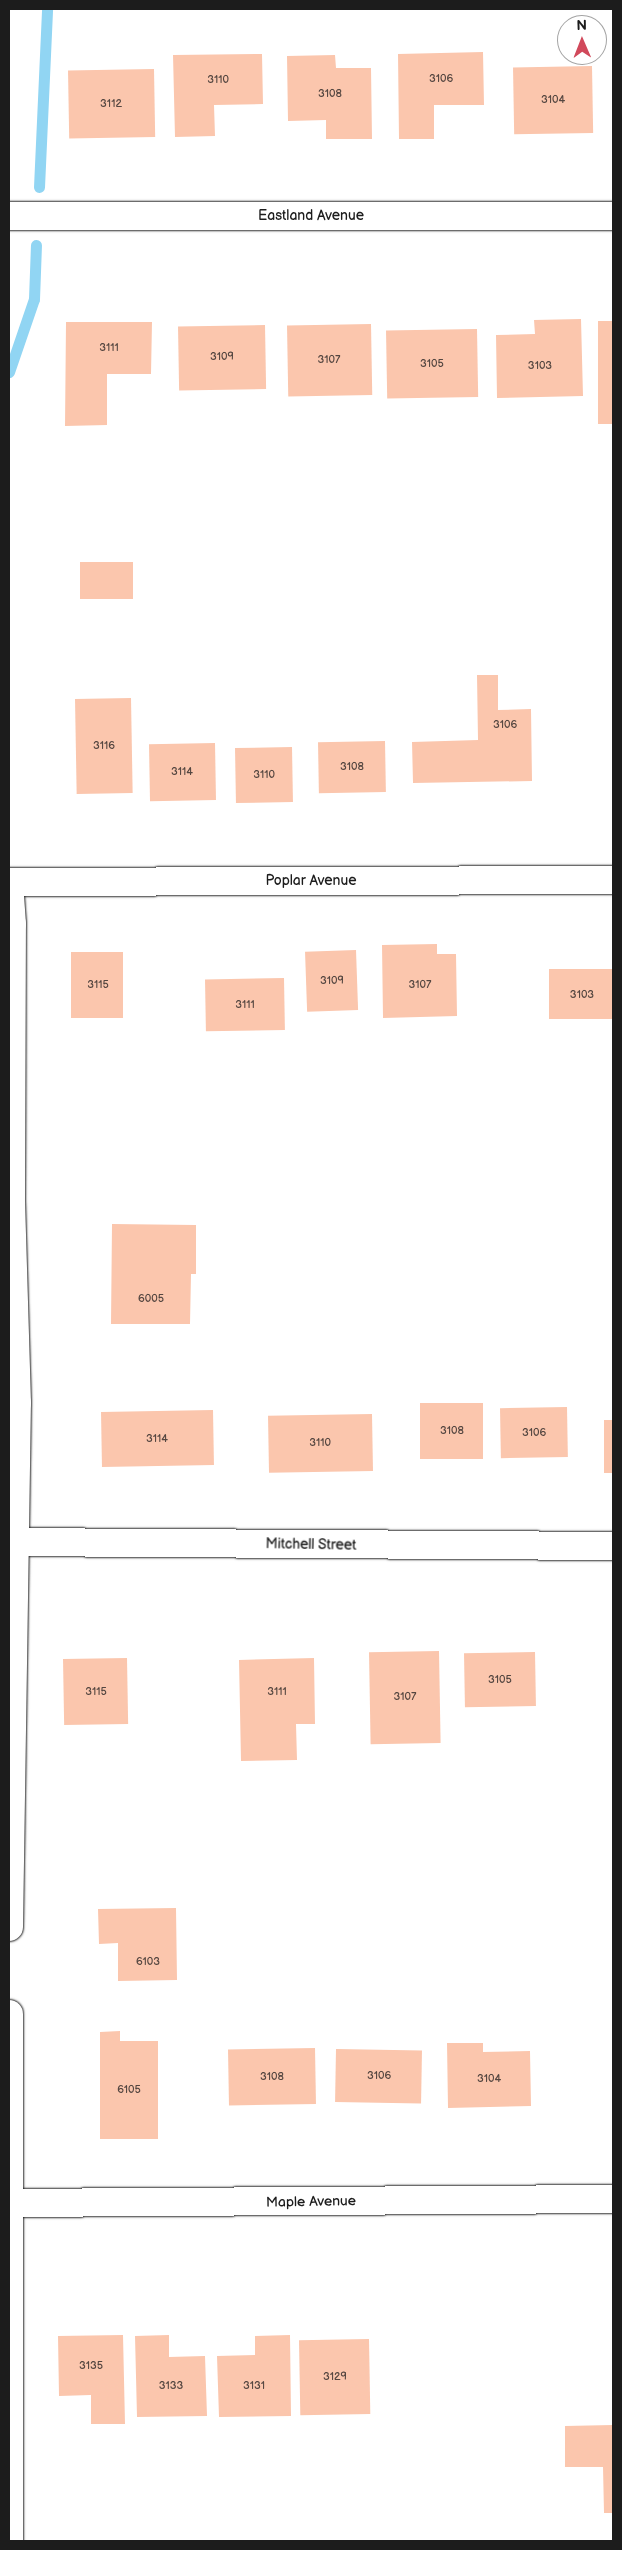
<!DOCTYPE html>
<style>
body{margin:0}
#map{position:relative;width:622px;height:2550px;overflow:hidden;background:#fff;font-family:"Balsamiq Sans",sans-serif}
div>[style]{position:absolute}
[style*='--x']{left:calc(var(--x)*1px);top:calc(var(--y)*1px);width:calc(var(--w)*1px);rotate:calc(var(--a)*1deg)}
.stream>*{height:11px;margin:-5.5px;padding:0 5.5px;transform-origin:5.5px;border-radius:5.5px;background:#91d5f3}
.building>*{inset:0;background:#fbc6ad;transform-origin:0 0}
.roads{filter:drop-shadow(0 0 1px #1c1c1c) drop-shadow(0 0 1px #1c1c1c)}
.street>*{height:28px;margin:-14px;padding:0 14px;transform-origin:14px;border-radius:14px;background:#fff}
span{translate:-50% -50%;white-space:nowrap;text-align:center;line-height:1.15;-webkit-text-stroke:4px #fff;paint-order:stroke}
.number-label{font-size:11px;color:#544640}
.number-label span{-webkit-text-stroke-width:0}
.street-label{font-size:14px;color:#1c1c1c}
.frame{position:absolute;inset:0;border:10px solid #1c1c1c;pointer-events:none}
.north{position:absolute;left:557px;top:15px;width:50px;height:50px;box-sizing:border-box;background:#fff;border:1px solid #a4a4a4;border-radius:50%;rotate:359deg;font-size:14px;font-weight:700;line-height:20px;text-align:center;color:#1c1c1c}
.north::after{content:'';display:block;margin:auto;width:18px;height:22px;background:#d1495b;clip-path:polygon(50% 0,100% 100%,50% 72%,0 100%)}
</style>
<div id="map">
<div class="stream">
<div style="--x:39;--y:187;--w:178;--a:-87.4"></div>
<div style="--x:9;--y:372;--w:77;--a:-71.1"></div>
<div style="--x:34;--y:299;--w:54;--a:-87.9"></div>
</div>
<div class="building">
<div style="clip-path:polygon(483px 52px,484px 105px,434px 105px,434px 139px,399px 139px,398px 54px)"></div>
<div style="clip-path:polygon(262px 54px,263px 104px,214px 105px,215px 136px,175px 137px,173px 55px)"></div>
<div style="clip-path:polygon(335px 55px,336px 68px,371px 68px,372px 139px,326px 139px,326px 120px,288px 121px,287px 56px)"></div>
<div style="left:592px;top:66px;width:67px;height:79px;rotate:89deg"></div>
<div style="left:154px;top:69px;width:68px;height:86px;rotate:89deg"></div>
<div style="clip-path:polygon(581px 319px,583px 396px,497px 398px,496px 335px,535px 334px,534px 320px)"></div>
<div style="left:598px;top:321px;width:15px;height:103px"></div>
<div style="clip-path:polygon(66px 322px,152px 322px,151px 374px,107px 374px,107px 425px,65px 426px)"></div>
<div style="left:371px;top:324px;width:71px;height:84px;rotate:89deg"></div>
<div style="left:265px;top:325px;width:64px;height:87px;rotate:89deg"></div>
<div style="left:477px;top:329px;width:68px;height:91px;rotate:89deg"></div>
<div style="left:133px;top:562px;width:37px;height:53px;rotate:90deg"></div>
<div style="clip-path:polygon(477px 675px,498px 675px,498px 710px,531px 709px,532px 781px,413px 783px,412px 742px,478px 740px)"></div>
<div style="left:131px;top:698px;width:95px;height:56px;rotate:89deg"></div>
<div style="left:385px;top:741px;width:51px;height:67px;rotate:89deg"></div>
<div style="left:215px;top:743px;width:57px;height:66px;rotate:89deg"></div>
<div style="left:292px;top:747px;width:55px;height:57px;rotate:89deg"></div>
<div style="clip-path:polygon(437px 944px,437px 954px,456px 954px,457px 1016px,383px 1018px,382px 945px)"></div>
<div style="left:356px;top:950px;width:60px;height:51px;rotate:88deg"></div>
<div style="left:71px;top:952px;width:52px;height:66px"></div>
<div style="left:613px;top:969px;width:50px;height:64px;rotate:90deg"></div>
<div style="left:284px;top:978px;width:52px;height:79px;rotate:89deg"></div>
<div style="clip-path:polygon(112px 1224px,196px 1225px,196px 1274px,191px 1274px,190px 1324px,111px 1324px)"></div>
<div style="left:420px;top:1403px;width:63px;height:56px"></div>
<div style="left:567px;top:1407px;width:50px;height:67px;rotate:89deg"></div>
<div style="left:213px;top:1410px;width:55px;height:112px;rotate:89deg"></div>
<div style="left:372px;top:1414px;width:57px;height:104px;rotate:89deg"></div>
<div style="left:604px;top:1420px;width:9px;height:53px"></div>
<div style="left:439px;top:1651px;width:92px;height:70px;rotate:89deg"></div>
<div style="left:535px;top:1652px;width:54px;height:71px;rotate:89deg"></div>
<div style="left:127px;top:1658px;width:66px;height:64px;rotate:89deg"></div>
<div style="clip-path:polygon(314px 1658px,315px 1724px,296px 1724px,297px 1760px,241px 1761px,239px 1660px)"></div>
<div style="clip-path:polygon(176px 1908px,177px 1980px,118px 1981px,118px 1943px,99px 1944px,98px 1909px)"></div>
<div style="clip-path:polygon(120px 2031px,120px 2041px,158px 2041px,158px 2139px,100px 2139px,100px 2032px)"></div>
<div style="clip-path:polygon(447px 2043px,483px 2043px,483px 2052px,530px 2051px,531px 2106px,448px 2108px)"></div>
<div style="left:315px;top:2048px;width:56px;height:87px;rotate:89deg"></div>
<div style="left:336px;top:2049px;width:86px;height:53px;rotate:1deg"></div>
<div style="clip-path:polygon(123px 2335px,125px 2424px,91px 2424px,91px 2395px,59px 2396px,58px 2336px)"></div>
<div style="clip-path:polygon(169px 2335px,169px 2357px,205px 2356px,207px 2416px,137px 2417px,135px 2336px)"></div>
<div style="clip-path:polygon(290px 2335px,291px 2416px,219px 2417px,217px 2356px,255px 2355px,255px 2336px)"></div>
<div style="left:369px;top:2339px;width:75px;height:70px;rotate:89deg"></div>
<div style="clip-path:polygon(613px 2425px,613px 2513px,604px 2513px,603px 2467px,565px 2467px,565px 2426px)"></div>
</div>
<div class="roads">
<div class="street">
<div style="--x:9;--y:216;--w:604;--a:0"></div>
<div style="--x:9;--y:882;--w:604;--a:-0.19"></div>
<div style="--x:9;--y:1542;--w:604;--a:0.38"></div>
<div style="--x:9;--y:1927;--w:524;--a:-89.13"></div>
<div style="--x:17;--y:1403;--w:206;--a:-91.7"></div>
<div style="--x:11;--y:1197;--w:273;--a:-89.8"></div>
<div style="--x:12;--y:924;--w:42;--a:-94.1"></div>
<div style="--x:9;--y:2014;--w:527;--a:90"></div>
<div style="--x:9;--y:2203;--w:604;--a:-0.38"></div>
</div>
</div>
<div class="number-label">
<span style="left:441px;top:79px">3106</span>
<span style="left:218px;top:80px">3110</span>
<span style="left:330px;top:94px">3108</span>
<span style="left:553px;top:100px">3104</span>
<span style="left:111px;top:104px">3112</span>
<span style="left:109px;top:348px">3111</span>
<span style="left:222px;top:357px">3109</span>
<span style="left:329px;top:360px">3107</span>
<span style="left:432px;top:364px">3105</span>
<span style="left:540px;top:366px">3103</span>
<span style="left:505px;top:725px">3106</span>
<span style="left:104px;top:746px">3116</span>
<span style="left:352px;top:767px">3108</span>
<span style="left:182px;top:772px">3114</span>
<span style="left:264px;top:775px">3110</span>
<span style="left:332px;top:981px">3109</span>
<span style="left:98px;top:985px">3115</span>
<span style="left:420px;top:985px">3107</span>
<span style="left:582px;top:995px">3103</span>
<span style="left:245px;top:1005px">3111</span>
<span style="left:151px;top:1299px">6005</span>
<span style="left:452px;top:1431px">3108</span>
<span style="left:534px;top:1433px">3106</span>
<span style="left:157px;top:1439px">3114</span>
<span style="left:320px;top:1443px">3110</span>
<span style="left:500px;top:1680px">3105</span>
<span style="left:96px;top:1692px">3115</span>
<span style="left:277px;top:1692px">3111</span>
<span style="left:405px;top:1697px">3107</span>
<span style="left:148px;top:1962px">6103</span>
<span style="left:379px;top:2076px">3106</span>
<span style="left:272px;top:2077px">3108</span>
<span style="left:489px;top:2079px">3104</span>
<span style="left:129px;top:2090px">6105</span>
<span style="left:91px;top:2366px">3135</span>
<span style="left:335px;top:2377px">3129</span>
<span style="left:171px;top:2386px">3133</span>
<span style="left:254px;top:2386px">3131</span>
</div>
<div class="street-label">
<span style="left:311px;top:216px">Eastland Avenue</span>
<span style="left:311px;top:881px">Poplar Avenue</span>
<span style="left:311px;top:1545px;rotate:1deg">Mitchell Street</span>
<span style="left:311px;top:2202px;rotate:-1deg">Maple Avenue</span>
</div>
<div class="frame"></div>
<div class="north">N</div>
</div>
